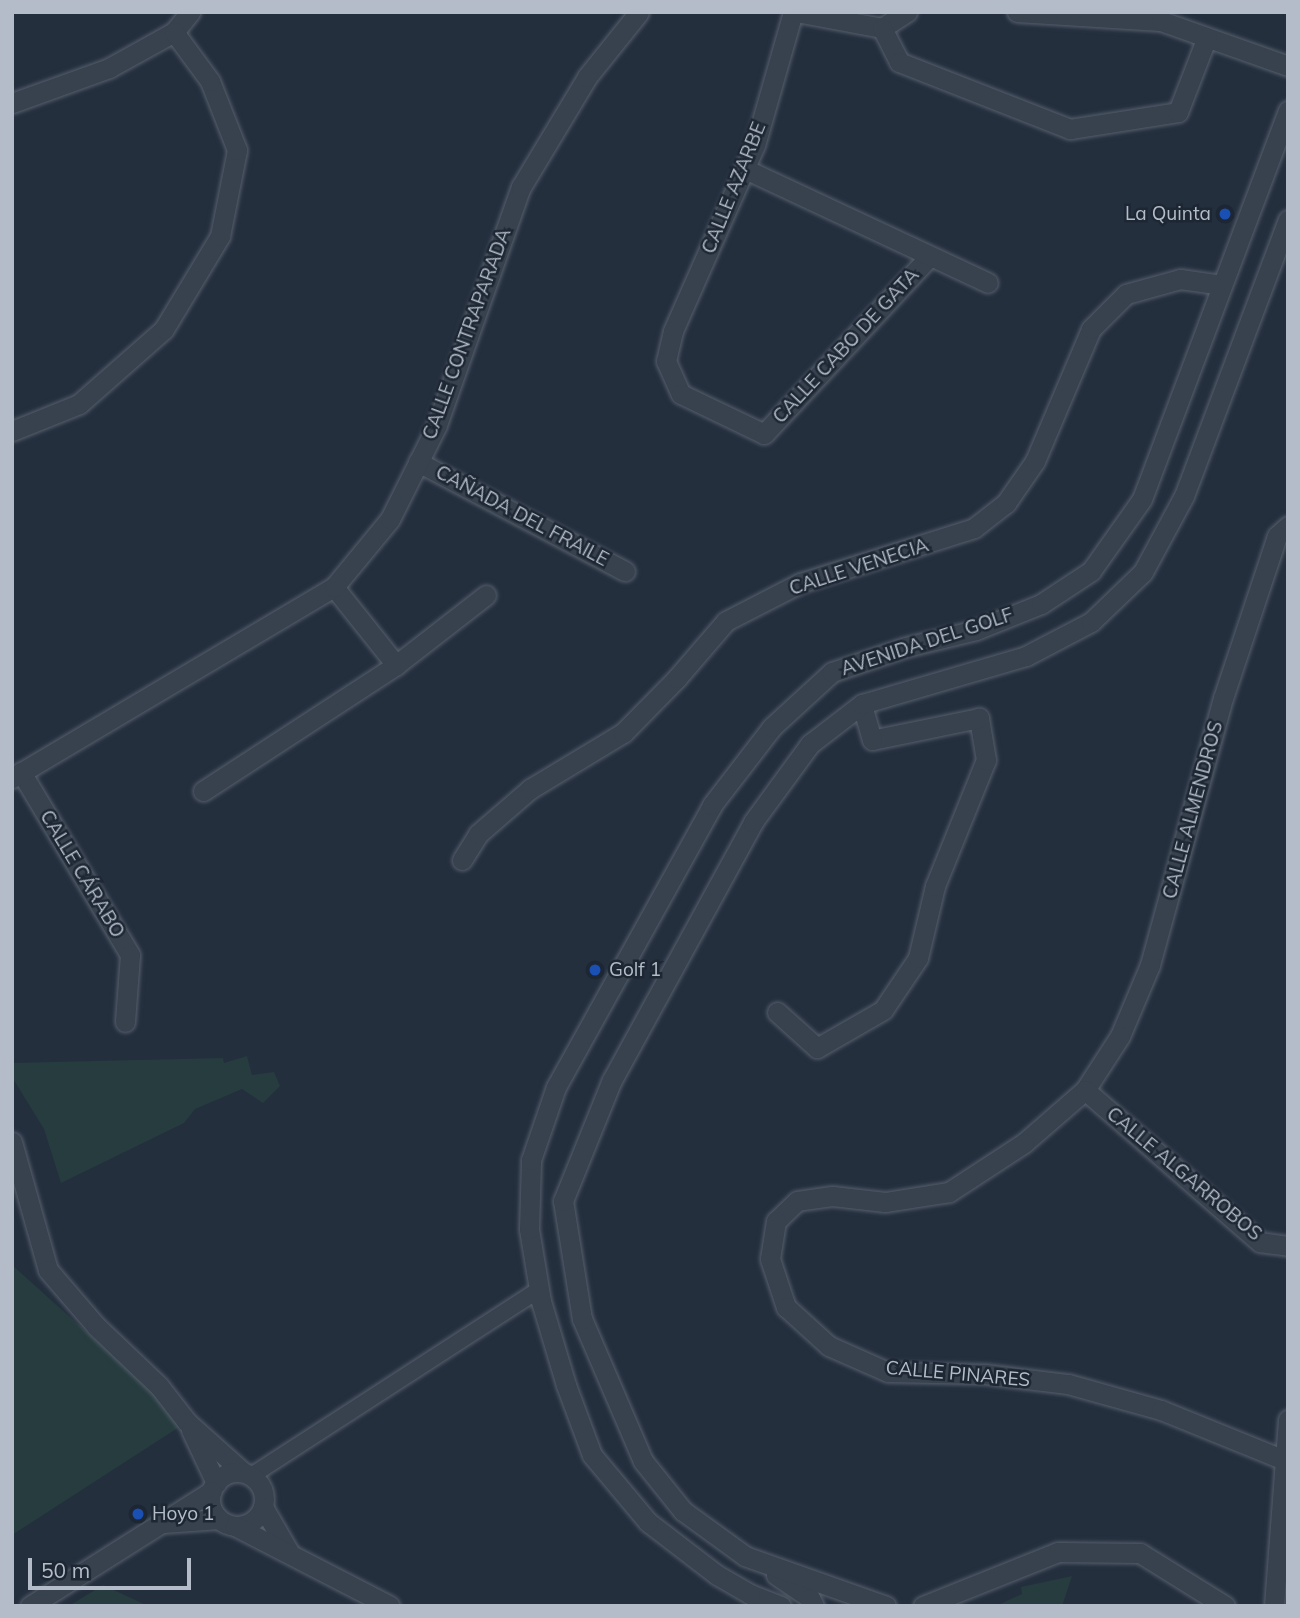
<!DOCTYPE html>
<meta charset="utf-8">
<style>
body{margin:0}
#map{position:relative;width:1300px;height:1618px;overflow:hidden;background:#242f3e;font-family:Mulish,sans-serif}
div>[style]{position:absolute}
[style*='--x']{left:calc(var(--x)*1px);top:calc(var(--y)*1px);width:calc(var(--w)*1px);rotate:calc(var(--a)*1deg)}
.green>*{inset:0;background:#263c3f}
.roads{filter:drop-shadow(0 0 2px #565f6c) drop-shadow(0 0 2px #565f6c)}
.pedestrian>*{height:16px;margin:-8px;padding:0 8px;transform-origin:8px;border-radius:8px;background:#38414e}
.minor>*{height:19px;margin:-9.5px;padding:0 9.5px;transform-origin:9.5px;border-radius:9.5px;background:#38414e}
.minor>.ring{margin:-9.5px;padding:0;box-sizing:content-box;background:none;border:19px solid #38414e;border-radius:50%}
.dots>*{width:19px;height:19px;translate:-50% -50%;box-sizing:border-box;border:4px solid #1d2633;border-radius:50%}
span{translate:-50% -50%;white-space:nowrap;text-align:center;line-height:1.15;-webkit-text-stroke:5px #1d2633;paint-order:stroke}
.street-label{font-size:19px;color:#b4bcc9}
.poi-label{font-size:19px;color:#b4bcc9}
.right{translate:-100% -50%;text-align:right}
.left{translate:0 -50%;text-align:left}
.frame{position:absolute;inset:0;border:14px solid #b4bcc9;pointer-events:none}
.scale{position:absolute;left:28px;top:1558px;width:163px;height:32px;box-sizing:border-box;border:4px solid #b4bcc9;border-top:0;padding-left:9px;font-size:21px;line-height:24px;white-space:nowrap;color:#b4bcc9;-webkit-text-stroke:5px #1d2633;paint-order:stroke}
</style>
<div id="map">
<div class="green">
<div style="clip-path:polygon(247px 1056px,252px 1075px,274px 1072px,280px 1086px,263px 1103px,242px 1089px,195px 1109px,184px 1123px,61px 1183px,44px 1129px,12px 1077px,12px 1063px,223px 1058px,224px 1063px)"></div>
<div style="clip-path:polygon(12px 1265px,187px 1422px,12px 1535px)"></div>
<div style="clip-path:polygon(1072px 1576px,1062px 1606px,996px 1606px,1022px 1594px,1021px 1587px)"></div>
<div style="clip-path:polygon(103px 1585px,148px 1606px,69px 1606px)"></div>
</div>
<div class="roads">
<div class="pedestrian">
<div style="--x:251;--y:1476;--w:342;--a:-32.9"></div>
</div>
<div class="minor">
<div style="--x:793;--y:12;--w:138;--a:105.9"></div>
<div style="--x:755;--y:145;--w:203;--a:113.8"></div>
<div style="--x:673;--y:331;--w:31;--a:103"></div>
<div style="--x:666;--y:361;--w:36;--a:66"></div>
<div style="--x:681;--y:394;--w:92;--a:25.7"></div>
<div style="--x:764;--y:434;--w:243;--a:-47"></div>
<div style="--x:796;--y:12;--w:87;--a:10.5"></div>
<div style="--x:882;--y:28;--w:30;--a:-33"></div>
<div style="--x:1017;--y:12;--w:144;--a:3.6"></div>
<div style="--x:1161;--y:21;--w:135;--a:19.5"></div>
<div style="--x:882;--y:28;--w:38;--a:63"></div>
<div style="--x:899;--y:62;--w:184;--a:21.4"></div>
<div style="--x:1070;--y:129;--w:109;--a:-8.9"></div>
<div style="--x:1178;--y:112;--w:80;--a:-68.9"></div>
<div style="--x:12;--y:103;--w:103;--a:-19.8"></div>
<div style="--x:109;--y:68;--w:74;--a:-29"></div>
<div style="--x:174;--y:32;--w:26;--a:-51"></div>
<div style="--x:745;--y:169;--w:268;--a:25.1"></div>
<div style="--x:12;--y:431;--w:72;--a:-21.9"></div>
<div style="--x:79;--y:404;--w:113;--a:-41.4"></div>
<div style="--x:164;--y:329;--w:109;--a:-58.9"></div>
<div style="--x:220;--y:236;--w:88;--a:-78.8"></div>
<div style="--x:237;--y:150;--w:74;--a:-111.4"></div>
<div style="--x:210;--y:81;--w:61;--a:-126.3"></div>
<div style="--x:418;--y:462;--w:234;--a:27.8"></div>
<div style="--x:1288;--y:526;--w:15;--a:138"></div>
<div style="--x:1277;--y:536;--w:171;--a:108.4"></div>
<div style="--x:1223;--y:698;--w:277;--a:105.3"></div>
<div style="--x:1150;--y:965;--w:77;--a:112.9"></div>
<div style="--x:1120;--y:1036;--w:64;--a:122.9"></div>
<div style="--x:1085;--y:1090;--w:81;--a:139"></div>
<div style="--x:1024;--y:1143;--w:90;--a:146.8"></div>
<div style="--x:949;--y:1192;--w:65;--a:171.1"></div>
<div style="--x:885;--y:1202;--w:53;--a:-173.5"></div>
<div style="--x:832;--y:1196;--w:35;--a:172"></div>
<div style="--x:797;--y:1201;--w:29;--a:136"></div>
<div style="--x:776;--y:1221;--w:38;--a:99"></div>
<div style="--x:770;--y:1259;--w:51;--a:71.6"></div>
<div style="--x:786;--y:1307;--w:58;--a:42.2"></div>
<div style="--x:829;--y:1346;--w:64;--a:23.8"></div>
<div style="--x:888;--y:1372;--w:97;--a:1.2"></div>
<div style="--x:985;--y:1374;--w:84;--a:6.9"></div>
<div style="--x:1068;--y:1384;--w:97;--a:15.6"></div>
<div style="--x:1161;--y:1410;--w:133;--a:22.1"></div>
<div style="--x:1284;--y:1460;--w:4;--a:-27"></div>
<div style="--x:334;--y:587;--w:100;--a:51.5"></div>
<div style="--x:21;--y:772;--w:213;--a:59.2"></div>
<div style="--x:130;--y:955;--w:67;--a:94.3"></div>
<div style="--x:12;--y:778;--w:374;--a:-30.7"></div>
<div style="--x:334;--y:587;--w:88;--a:-50.5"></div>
<div style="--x:390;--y:519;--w:105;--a:-63.4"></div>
<div style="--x:437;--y:425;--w:252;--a:-70.6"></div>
<div style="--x:521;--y:187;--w:128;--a:-59"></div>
<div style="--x:587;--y:77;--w:83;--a:-51.3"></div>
<div style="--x:203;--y:791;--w:230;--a:-33.1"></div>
<div style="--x:396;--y:665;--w:114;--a:-37.9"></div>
<div style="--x:462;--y:860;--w:31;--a:-58"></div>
<div style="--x:478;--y:834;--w:69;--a:-40.9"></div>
<div style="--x:530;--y:789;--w:109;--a:-31.1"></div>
<div style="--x:623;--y:733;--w:77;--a:-45.5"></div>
<div style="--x:677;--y:678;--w:75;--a:-49.3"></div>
<div style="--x:726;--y:621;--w:83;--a:-27.2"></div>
<div style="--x:800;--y:583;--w:182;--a:-17.5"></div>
<div style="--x:974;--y:528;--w:41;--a:-38"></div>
<div style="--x:1006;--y:503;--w:51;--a:-55.4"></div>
<div style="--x:1035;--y:461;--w:143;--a:-67"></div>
<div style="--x:1091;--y:329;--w:49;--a:-45"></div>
<div style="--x:1126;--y:294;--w:56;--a:-15.5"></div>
<div style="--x:1180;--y:279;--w:42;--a:8.1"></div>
<div style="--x:777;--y:1012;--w:54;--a:42"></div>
<div style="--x:817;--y:1048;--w:76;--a:-29.9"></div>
<div style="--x:883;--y:1010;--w:63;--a:-56.1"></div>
<div style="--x:918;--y:958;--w:74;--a:-76.7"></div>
<div style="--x:935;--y:886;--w:136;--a:-68"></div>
<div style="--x:986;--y:760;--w:43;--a:-99.5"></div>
<div style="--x:979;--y:718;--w:109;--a:168.4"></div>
<div style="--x:872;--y:740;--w:37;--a:-106"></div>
<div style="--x:1085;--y:1090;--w:232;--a:41"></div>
<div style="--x:1260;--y:1242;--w:28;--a:8"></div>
<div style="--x:12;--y:1142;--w:133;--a:74.3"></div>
<div style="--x:48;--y:1270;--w:74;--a:49.4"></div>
<div style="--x:96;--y:1326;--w:87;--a:43.6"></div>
<div style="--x:159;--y:1386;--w:46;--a:52.1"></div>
<div style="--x:187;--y:1422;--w:75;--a:41.8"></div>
<div style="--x:191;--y:1430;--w:59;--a:64.7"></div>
<div class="ring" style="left:210px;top:1472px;width:35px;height:35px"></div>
<div style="--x:263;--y:1507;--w:52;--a:60"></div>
<div style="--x:163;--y:1523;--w:56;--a:-4.1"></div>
<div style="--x:235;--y:1526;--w:174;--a:27.3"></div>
<div style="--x:776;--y:1575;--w:41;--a:34.1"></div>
<div style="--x:810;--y:1598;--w:9;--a:63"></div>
<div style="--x:30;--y:1606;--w:215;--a:-32.3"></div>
<div style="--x:781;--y:1606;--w:33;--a:-159"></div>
<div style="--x:750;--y:1594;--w:38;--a:-150"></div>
<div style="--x:717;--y:1575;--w:87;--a:-142.5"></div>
<div style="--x:648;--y:1522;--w:87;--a:-129.9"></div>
<div style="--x:592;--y:1455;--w:75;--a:-110.4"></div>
<div style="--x:566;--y:1385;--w:88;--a:-106.6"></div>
<div style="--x:541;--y:1301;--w:73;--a:-99.5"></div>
<div style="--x:529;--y:1229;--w:69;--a:-88.3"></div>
<div style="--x:531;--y:1160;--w:77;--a:-71.1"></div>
<div style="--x:556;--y:1087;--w:322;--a:-61"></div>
<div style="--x:712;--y:805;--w:98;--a:-52.4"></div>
<div style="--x:772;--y:727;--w:81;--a:-42.5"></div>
<div style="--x:832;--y:672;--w:78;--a:-18.7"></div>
<div style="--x:906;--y:647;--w:72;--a:-13.7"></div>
<div style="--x:976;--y:630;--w:70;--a:-21.8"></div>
<div style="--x:1041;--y:604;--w:60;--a:-33.4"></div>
<div style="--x:1091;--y:571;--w:88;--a:-54.7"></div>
<div style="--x:1142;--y:499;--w:415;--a:-69.4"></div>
<div style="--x:886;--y:1606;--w:150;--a:-160.5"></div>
<div style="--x:745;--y:1556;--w:77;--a:-144"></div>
<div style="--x:683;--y:1511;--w:64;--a:-128.7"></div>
<div style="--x:643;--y:1461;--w:155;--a:-113.2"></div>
<div style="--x:582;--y:1319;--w:120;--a:-99.1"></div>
<div style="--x:563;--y:1201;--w:131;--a:-68"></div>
<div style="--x:612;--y:1080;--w:294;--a:-61.3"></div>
<div style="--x:753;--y:822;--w:97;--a:-53.8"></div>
<div style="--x:810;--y:744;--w:66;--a:-37.6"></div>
<div style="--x:862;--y:704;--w:171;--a:-16.3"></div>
<div style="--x:1026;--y:656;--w:73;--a:-27.6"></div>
<div style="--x:1091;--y:622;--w:72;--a:-43.9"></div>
<div style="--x:1143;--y:572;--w:86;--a:-61.7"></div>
<div style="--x:1184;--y:496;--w:295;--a:-69.4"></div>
<div style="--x:923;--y:1606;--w:145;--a:-21.8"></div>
<div style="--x:1058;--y:1552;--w:82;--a:0.7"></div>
<div style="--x:1140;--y:1553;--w:100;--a:31.9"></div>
<div style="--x:1274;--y:1606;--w:187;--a:-85.7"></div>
</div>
</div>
<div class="dots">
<div style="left:1225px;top:214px;background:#1a4fb4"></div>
<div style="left:595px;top:970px;background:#1a4fb4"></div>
<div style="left:138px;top:1514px;background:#1a4fb4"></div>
</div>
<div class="street-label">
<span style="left:734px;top:188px;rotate:-68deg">CALLE AZARBE</span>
<span style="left:467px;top:334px;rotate:-70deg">CALLE CONTRAPARADA</span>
<span style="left:846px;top:346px;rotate:-47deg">CALLE CABO DE GATA</span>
<span style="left:522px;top:516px;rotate:28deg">CAÑADA DEL FRAILE</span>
<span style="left:859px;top:567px;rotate:-18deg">CALLE VENECIA</span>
<span style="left:927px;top:642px;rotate:-18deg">AVENIDA DEL GOLF</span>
<span style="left:1193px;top:810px;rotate:-75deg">CALLE ALMENDROS</span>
<span style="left:82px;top:874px;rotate:59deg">CALLE CÁRABO</span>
<span style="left:1184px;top:1174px;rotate:40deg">CALLE ALGARROBOS</span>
<span style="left:958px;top:1374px;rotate:5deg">CALLE PINARES</span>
</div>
<div class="poi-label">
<span class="right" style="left:1211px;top:214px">La Quinta</span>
<span class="left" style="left:609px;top:970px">Golf 1</span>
<span class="left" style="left:152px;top:1514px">Hoyo 1</span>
</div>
<div class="frame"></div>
<div class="scale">50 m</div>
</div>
